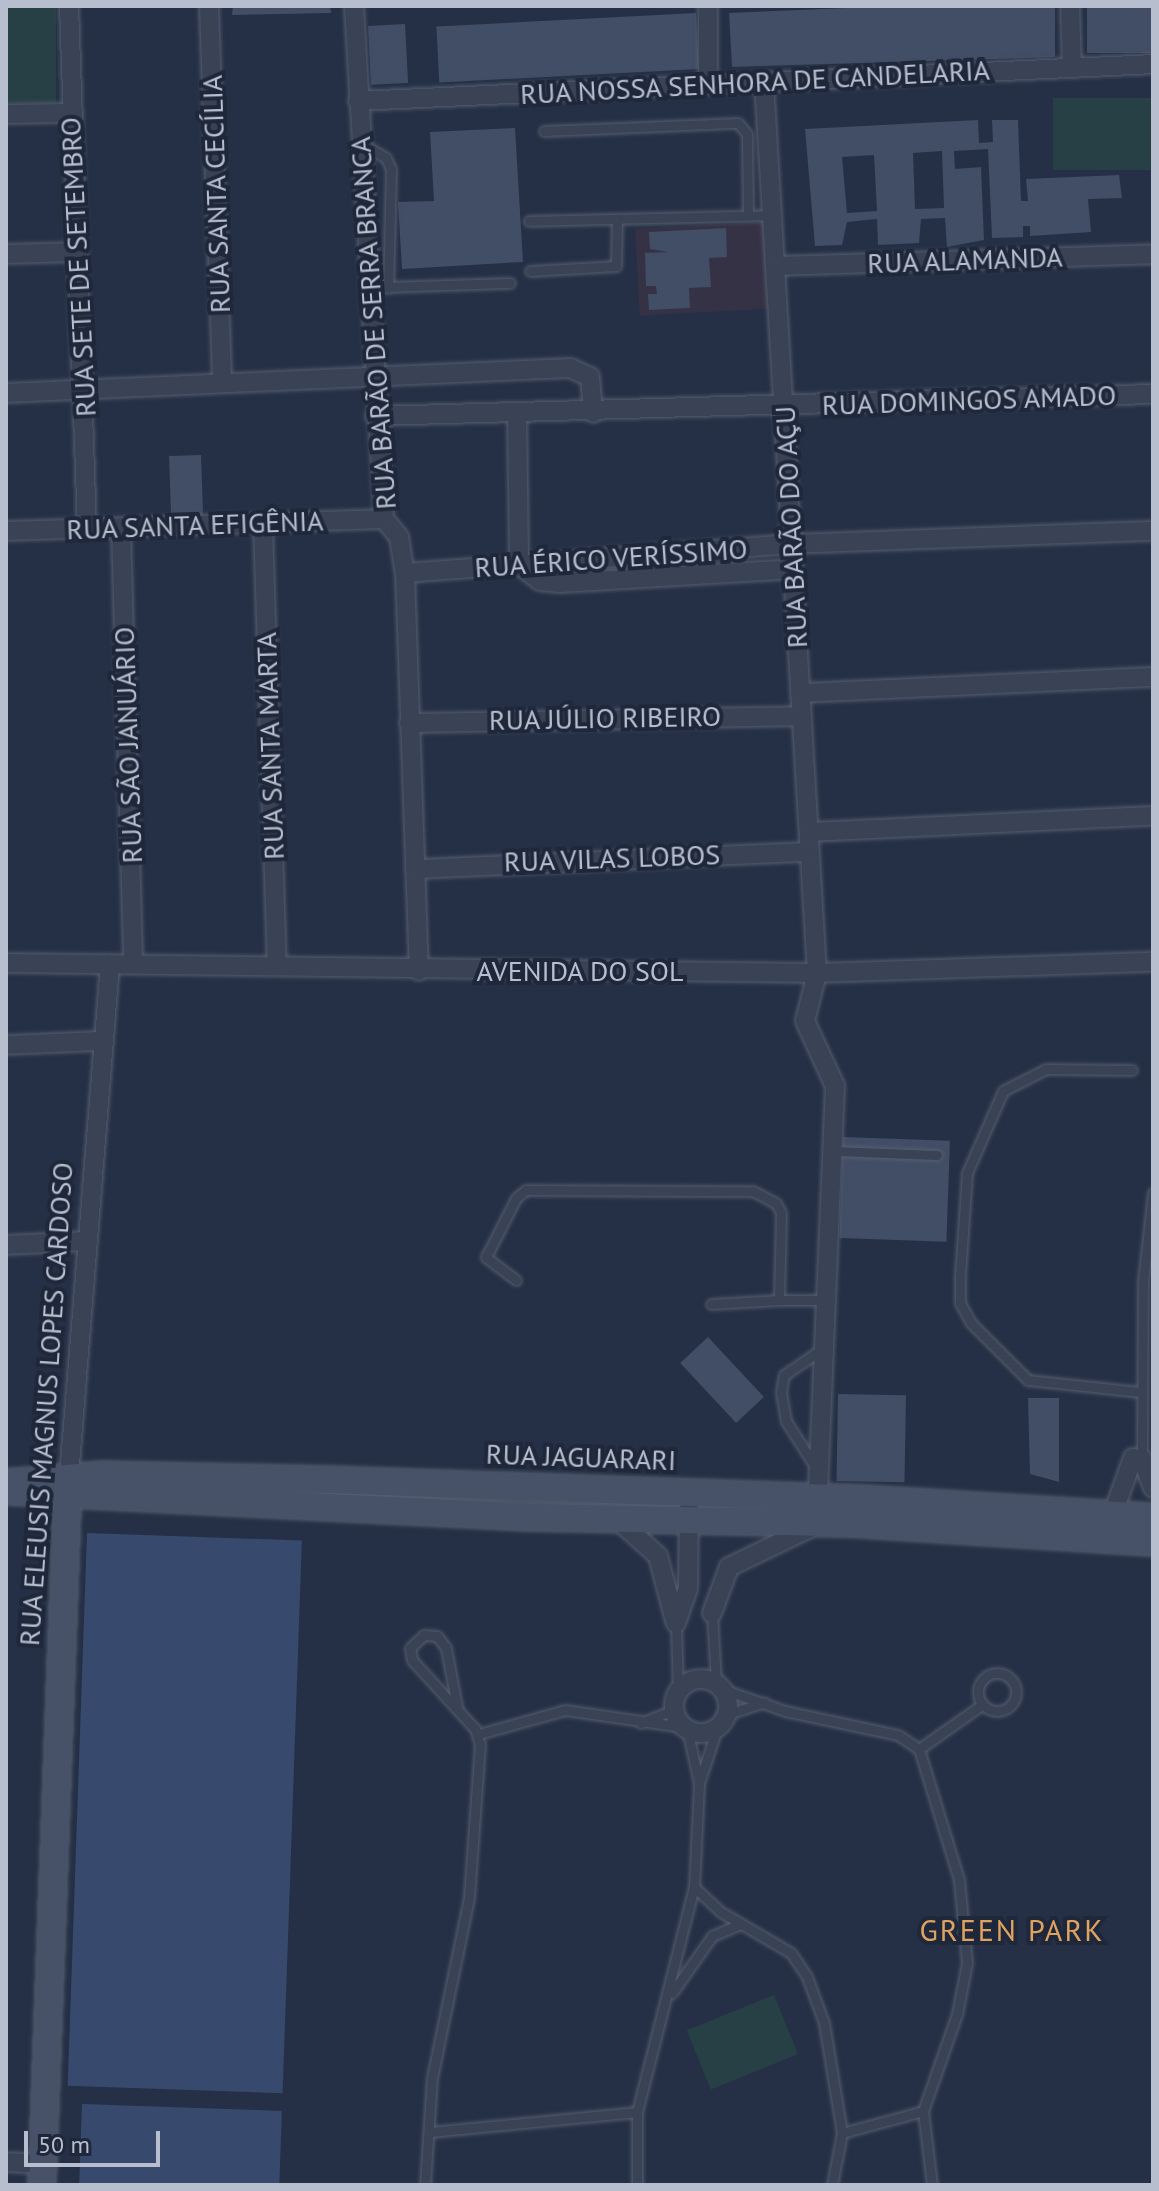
<!DOCTYPE html>
<meta charset="utf-8">
<style>
body{margin:0}
#map{position:relative;width:1159px;height:2191px;overflow:hidden;background:#253046;font-family:"PT Sans",sans-serif}
div>[style]{position:absolute}
[style*='--x']{left:calc(var(--x)*1px);top:calc(var(--y)*1px);width:calc(var(--w)*1px);rotate:calc(var(--a)*1deg)}
.medical>*{inset:0;background:#363245;transform-origin:0 0}
.green>*{inset:0;background:#274046;transform-origin:0 0}
.water>*{inset:0;background:#374a6e;transform-origin:0 0}
.building>*{inset:0;background:#424d66;transform-origin:0 0}
.roads{filter:drop-shadow(0 0 2px #555e6f) drop-shadow(0 0 2px #555e6f)}
.service>*{height:9px;margin:-4.5px;padding:0 4.5px;transform-origin:4.5px;border-radius:4.5px;background:#3a4355}
.service>.ring{margin:-4.5px;padding:0;box-sizing:content-box;background:none;border:9px solid #3a4355;border-radius:50%}
.minor>*{height:18px;margin:-9px;padding:0 9px;transform-origin:9px;border-radius:9px;background:#3a4355}
.minor>.ring{margin:-9px;padding:0;box-sizing:content-box;background:none;border:18px solid #3a4355;border-radius:50%}
.secondary>*{height:26px;margin:-13px;padding:0 13px;transform-origin:13px;border-radius:13px;background:#475168}
span{translate:-50% -50%;white-space:nowrap;text-align:center;line-height:1.15;-webkit-text-stroke:8px #1e283a;paint-order:stroke}
.street-label{font-size:28px;color:#b7bece}
.neighbourhood-label{font-size:30px;color:#dfa261;letter-spacing:2px}
.frame{position:absolute;inset:0;border:8px solid #b7bece;pointer-events:none}
.scale{position:absolute;left:24px;top:2131px;width:136px;height:36px;box-sizing:border-box;border:4px solid #b7bece;border-top:0;padding-left:10px;font-size:24px;line-height:28px;white-space:nowrap;color:#b7bece;-webkit-text-stroke:6px #1e283a;paint-order:stroke}
</style>
<div id="map">
<div class="medical">
<div style="left:763px;top:222px;width:87px;height:128px;rotate:87deg"></div>
</div>
<div class="green">
<div style="left:6px;top:6px;width:50px;height:97px"></div>
<div style="left:1153px;top:98px;width:72px;height:100px;rotate:90deg"></div>
<div style="left:774px;top:1995px;width:64px;height:94px;rotate:68deg"></div>
</div>
<div class="water">
<div style="left:87px;top:1533px;width:215px;height:553px;rotate:2deg"></div>
<div style="left:82px;top:2104px;width:200px;height:81px;rotate:2deg"></div>
</div>
<div class="building">
<div style="clip-path:polygon(233px 6px,330px 6px,331px 13px,232px 15px)"></div>
<div style="clip-path:polygon(896px 6px,1055px 6px,1055px 57px,732px 67px,729px 13px)"></div>
<div style="left:1087px;top:6px;width:66px;height:47px"></div>
<div style="left:696px;top:13px;width:56px;height:260px;rotate:87deg"></div>
<div style="left:405px;top:24px;width:59px;height:37px;rotate:87deg"></div>
<div style="clip-path:polygon(evenodd,978px 120px,979px 143px,993px 142px,992px 120px,1018px 120px,1021px 201px,1028px 201px,1026px 179px,1119px 175px,1122px 198px,1088px 199px,1091px 232px,1030px 236px,1030px 226px,1023px 226px,1023px 237px,992px 238px,988px 149px,954px 151px,955px 169px,981px 167px,984px 240px,947px 247px,945px 218px,921px 219px,919px 243px,878px 245px,877px 219px,847px 222px,842px 245px,815px 246px,805px 129px,978px 120px,942px 151px,944px 208px,915px 209px,913px 153px,942px 151px,978px 120px,874px 155px,877px 211px,847px 213px,842px 157px,874px 155px)"></div>
<div style="clip-path:polygon(515px 128px,523px 262px,402px 269px,398px 202px,434px 201px,430px 132px)"></div>
<div style="clip-path:polygon(726px 228px,727px 257px,709px 258px,711px 287px,689px 288px,690px 308px,649px 310px,648px 294px,657px 294px,656px 286px,646px 286px,645px 253px,668px 252px,650px 249px,649px 232px)"></div>
<div style="left:201px;top:455px;width:62px;height:32px;rotate:88deg"></div>
<div style="left:843px;top:1137px;width:107px;height:101px;rotate:2deg"></div>
<div style="left:708px;top:1337px;width:82px;height:38px;rotate:47deg"></div>
<div style="left:838px;top:1394px;width:68px;height:87px;rotate:1deg"></div>
<div style="clip-path:polygon(1028px 1398px,1059px 1398px,1059px 1482px,1030px 1474px)"></div>
</div>
<div class="roads">
<div class="service">
<div style="--x:544;--y:131;--w:194;--a:-2.4"></div>
<div style="--x:738;--y:123;--w:14;--a:51"></div>
<div style="--x:747;--y:134;--w:82;--a:89.3"></div>
<div style="--x:361;--y:143;--w:29;--a:31"></div>
<div style="--x:386;--y:158;--w:12;--a:66"></div>
<div style="--x:391;--y:169;--w:119;--a:91.4"></div>
<div style="--x:529;--y:221;--w:245;--a:-1.4"></div>
<div style="--x:530;--y:271;--w:86;--a:-3.3"></div>
<div style="--x:616;--y:266;--w:47;--a:-88.8"></div>
<div style="--x:382;--y:287;--w:128;--a:-1.8"></div>
<div style="--x:1132;--y:1070;--w:86;--a:-179.3"></div>
<div style="--x:1046;--y:1069;--w:48;--a:152.9"></div>
<div style="--x:1003;--y:1091;--w:90;--a:113.7"></div>
<div style="--x:967;--y:1173;--w:102;--a:93.9"></div>
<div style="--x:960;--y:1275;--w:28;--a:90"></div>
<div style="--x:960;--y:1303;--w:23;--a:61"></div>
<div style="--x:971;--y:1323;--w:81;--a:45"></div>
<div style="--x:1028;--y:1380;--w:113;--a:6.1"></div>
<div style="--x:833;--y:1151;--w:104;--a:2.2"></div>
<div style="--x:516;--y:1280;--w:38;--a:-143"></div>
<div style="--x:486;--y:1257;--w:66;--a:-63"></div>
<div style="--x:516;--y:1198;--w:13;--a:-39"></div>
<div style="--x:526;--y:1190;--w:227;--a:0.3"></div>
<div style="--x:753;--y:1191;--w:26;--a:28"></div>
<div style="--x:776;--y:1203;--w:11;--a:63"></div>
<div style="--x:781;--y:1213;--w:87;--a:91.3"></div>
<div style="--x:779;--y:1300;--w:48;--a:0"></div>
<div style="--x:711;--y:1304;--w:68;--a:-3.4"></div>
<div style="--x:1142;--y:1459;--w:178;--a:-89.7"></div>
<div style="--x:1143;--y:1281;--w:89;--a:-83.5"></div>
<div style="--x:816;--y:1468;--w:56;--a:-122.6"></div>
<div style="--x:786;--y:1421;--w:29;--a:-100"></div>
<div style="--x:781;--y:1392;--w:17;--a:-80"></div>
<div style="--x:784;--y:1375;--w:50;--a:-34.3"></div>
<div style="--x:712;--y:1613;--w:70;--a:86.7"></div>
<div style="--x:676;--y:1623;--w:69;--a:88.3"></div>
<div class="ring" style="left:978px;top:1673px;width:29px;height:29px"></div>
<div style="--x:722;--y:1689;--w:67;--a:19.2"></div>
<div style="--x:785;--y:1711;--w:116;--a:12"></div>
<div style="--x:898;--y:1735;--w:25;--a:34"></div>
<div style="--x:919;--y:1749;--w:137;--a:73"></div>
<div style="--x:959;--y:1880;--w:83;--a:84.5"></div>
<div style="--x:967;--y:1963;--w:52;--a:101.1"></div>
<div style="--x:957;--y:2014;--w:103;--a:109.3"></div>
<div style="--x:923;--y:2111;--w:75;--a:83.1"></div>
<div style="--x:728;--y:1714;--w:38;--a:-18"></div>
<div style="--x:641;--y:1723;--w:35;--a:-22"></div>
<div style="--x:479;--y:1734;--w:89;--a:-15.6"></div>
<div style="--x:565;--y:1710;--w:119;--a:8.2"></div>
<div style="--x:919;--y:1749;--w:78;--a:-35.1"></div>
<div style="--x:700;--y:1780;--w:54;--a:-71.6"></div>
<div style="--x:694;--y:1887;--w:37;--a:43"></div>
<div style="--x:721;--y:1912;--w:81;--a:30.4"></div>
<div style="--x:791;--y:1953;--w:29;--a:56"></div>
<div style="--x:807;--y:1977;--w:49;--a:69.7"></div>
<div style="--x:824;--y:2023;--w:111;--a:80.7"></div>
<div style="--x:842;--y:2133;--w:53;--a:100.9"></div>
<div style="--x:672;--y:1993;--w:70;--a:-54.9"></div>
<div style="--x:712;--y:1936;--w:30;--a:-23"></div>
<div style="--x:430;--y:2132;--w:208;--a:-5.5"></div>
<div style="--x:842;--y:2133;--w:84;--a:-15.2"></div>
<div style="--x:425;--y:2185;--w:107;--a:-86.3"></div>
<div style="--x:432;--y:2078;--w:185;--a:-78.4"></div>
<div style="--x:469;--y:1897;--w:152;--a:-85.9"></div>
<div style="--x:480;--y:1745;--w:17;--a:-107"></div>
<div style="--x:475;--y:1729;--w:93;--a:-132.4"></div>
<div style="--x:412;--y:1660;--w:12;--a:-99"></div>
<div style="--x:410;--y:1648;--w:19;--a:-43"></div>
<div style="--x:424;--y:1635;--w:13;--a:4"></div>
<div style="--x:437;--y:1636;--w:15;--a:53"></div>
<div style="--x:446;--y:1648;--w:60;--a:79.4"></div>
<div style="--x:637;--y:2185;--w:73;--a:-90"></div>
<div style="--x:637;--y:2112;--w:232;--a:-75.8"></div>
<div style="--x:694;--y:1887;--w:104;--a:-87.2"></div>
<div style="--x:699;--y:1783;--w:55;--a:-102.5"></div>
</div>
<div class="minor">
<div style="--x:69;--y:6;--w:522;--a:88.03"></div>
<div style="--x:209;--y:6;--w:377;--a:88"></div>
<div style="--x:354;--y:6;--w:514;--a:86.65"></div>
<div style="--x:384;--y:519;--w:23;--a:50"></div>
<div style="--x:399;--y:537;--w:36;--a:81"></div>
<div style="--x:405;--y:573;--w:398;--a:88"></div>
<div style="--x:708;--y:6;--w:78;--a:90"></div>
<div style="--x:1070;--y:6;--w:61;--a:88.1"></div>
<div style="--x:764;--y:81;--w:894;--a:86.6"></div>
<div style="--x:817;--y:973;--w:49;--a:104"></div>
<div style="--x:805;--y:1021;--w:72;--a:65.2"></div>
<div style="--x:835;--y:1086;--w:412;--a:92.4"></div>
<div style="--x:358;--y:101;--w:796;--a:-2.66"></div>
<div style="--x:6;--y:114;--w:64;--a:-0.9"></div>
<div style="--x:6;--y:254;--w:72;--a:-1.6"></div>
<div style="--x:778;--y:266;--w:375;--a:-1.8"></div>
<div style="--x:6;--y:393;--w:565;--a:-2.54"></div>
<div style="--x:570;--y:368;--w:22;--a:24"></div>
<div style="--x:590;--y:377;--w:36;--a:85"></div>
<div style="--x:517;--y:414;--w:151;--a:89.2"></div>
<div style="--x:375;--y:416;--w:778;--a:-1.62"></div>
<div style="--x:263;--y:525;--w:441;--a:88.2"></div>
<div style="--x:121;--y:527;--w:437;--a:88.4"></div>
<div style="--x:6;--y:531;--w:378;--a:-1.8"></div>
<div style="--x:519;--y:565;--w:26;--a:37"></div>
<div style="--x:540;--y:581;--w:20;--a:6"></div>
<div style="--x:560;--y:583;--w:233;--a:-3.4"></div>
<div style="--x:405;--y:573;--w:388;--a:-4.3"></div>
<div style="--x:792;--y:544;--w:361;--a:-2.1"></div>
<div style="--x:800;--y:693;--w:353;--a:-2.6"></div>
<div style="--x:409;--y:723;--w:393;--a:-1"></div>
<div style="--x:809;--y:832;--w:344;--a:-2.7"></div>
<div style="--x:415;--y:869;--w:395;--a:-2.5"></div>
<div style="--x:6;--y:963;--w:811;--a:0.71"></div>
<div style="--x:817;--y:973;--w:336;--a:-1.9"></div>
<div style="--x:6;--y:1045;--w:97;--a:-2.4"></div>
<div style="--x:6;--y:1245;--w:81;--a:-2.8"></div>
<div style="--x:1142;--y:1459;--w:31;--a:69"></div>
<div style="--x:69;--y:1476;--w:514;--a:-85.42"></div>
<div style="--x:1112;--y:1516;--w:62;--a:-70.1"></div>
<div style="--x:618;--y:1520;--w:54;--a:42"></div>
<div style="--x:658;--y:1556;--w:67;--a:75.3"></div>
<div style="--x:712;--y:1613;--w:49;--a:-69.7"></div>
<div style="--x:729;--y:1567;--w:94;--a:-25.8"></div>
<div style="--x:676;--y:1623;--w:36;--a:-71"></div>
<div style="--x:688;--y:1589;--w:81;--a:-89.3"></div>
<div class="ring" style="left:674px;top:1679px;width:36px;height:36px"></div>
<div style="--x:6;--y:2162;--w:37;--a:3"></div>
</div>
<div class="secondary">
<div style="--x:6;--y:1483;--w:97;--a:-4.7"></div>
<div style="--x:103;--y:1475;--w:225;--a:1.3"></div>
<div style="--x:328;--y:1480;--w:535;--a:2.03"></div>
<div style="--x:863;--y:1499;--w:291;--a:3.6"></div>
<div style="--x:10;--y:1491;--w:518;--a:2.88"></div>
<div style="--x:527;--y:1517;--w:320;--a:1.1"></div>
<div style="--x:847;--y:1523;--w:307;--a:3.6"></div>
<div style="--x:42;--y:2185;--w:706;--a:-87.89"></div>
</div>
</div>
<div class="street-label">
<span style="left:755px;top:82px;rotate:-3deg">RUA NOSSA SENHORA DE CANDELARIA</span>
<span style="left:216px;top:194px;rotate:-92deg">RUA SANTA CECÍLIA</span>
<span style="left:965px;top:260px;rotate:-2deg">RUA ALAMANDA</span>
<span style="left:78px;top:267px;rotate:-93deg">RUA SETE DE SETEMBRO</span>
<span style="left:373px;top:323px;rotate:-94deg">RUA BARÃO DE SERRA BRANCA</span>
<span style="left:969px;top:400px;rotate:-2deg">RUA DOMINGOS AMADO</span>
<span style="left:195px;top:525px;rotate:-2deg">RUA SANTA EFIGÊNIA</span>
<span style="left:791px;top:527px;rotate:-93deg">RUA BARÃO DO AÇU</span>
<span style="left:611px;top:558px;rotate:-4deg">RUA ÉRICO VERÍSSIMO</span>
<span style="left:605px;top:718px;rotate:-1deg">RUA JÚLIO RIBEIRO</span>
<span style="left:128px;top:745px;rotate:-92deg">RUA SÃO JANUÁRIO</span>
<span style="left:270px;top:746px;rotate:-92deg">RUA SANTA MARTA</span>
<span style="left:612px;top:858px;rotate:-2deg">RUA VILAS LOBOS</span>
<span style="left:580px;top:971px">AVENIDA DO SOL</span>
<span style="left:46px;top:1404px;rotate:-86deg">RUA ELEUSIS MAGNUS LOPES CARDOSO</span>
<span style="left:581px;top:1457px;rotate:2deg">RUA JAGUARARI</span>
</div>
<div class="neighbourhood-label">
<span style="left:1012px;top:1930px">GREEN PARK</span>
</div>
<div class="frame"></div>
<div class="scale">50 m</div>
</div>
